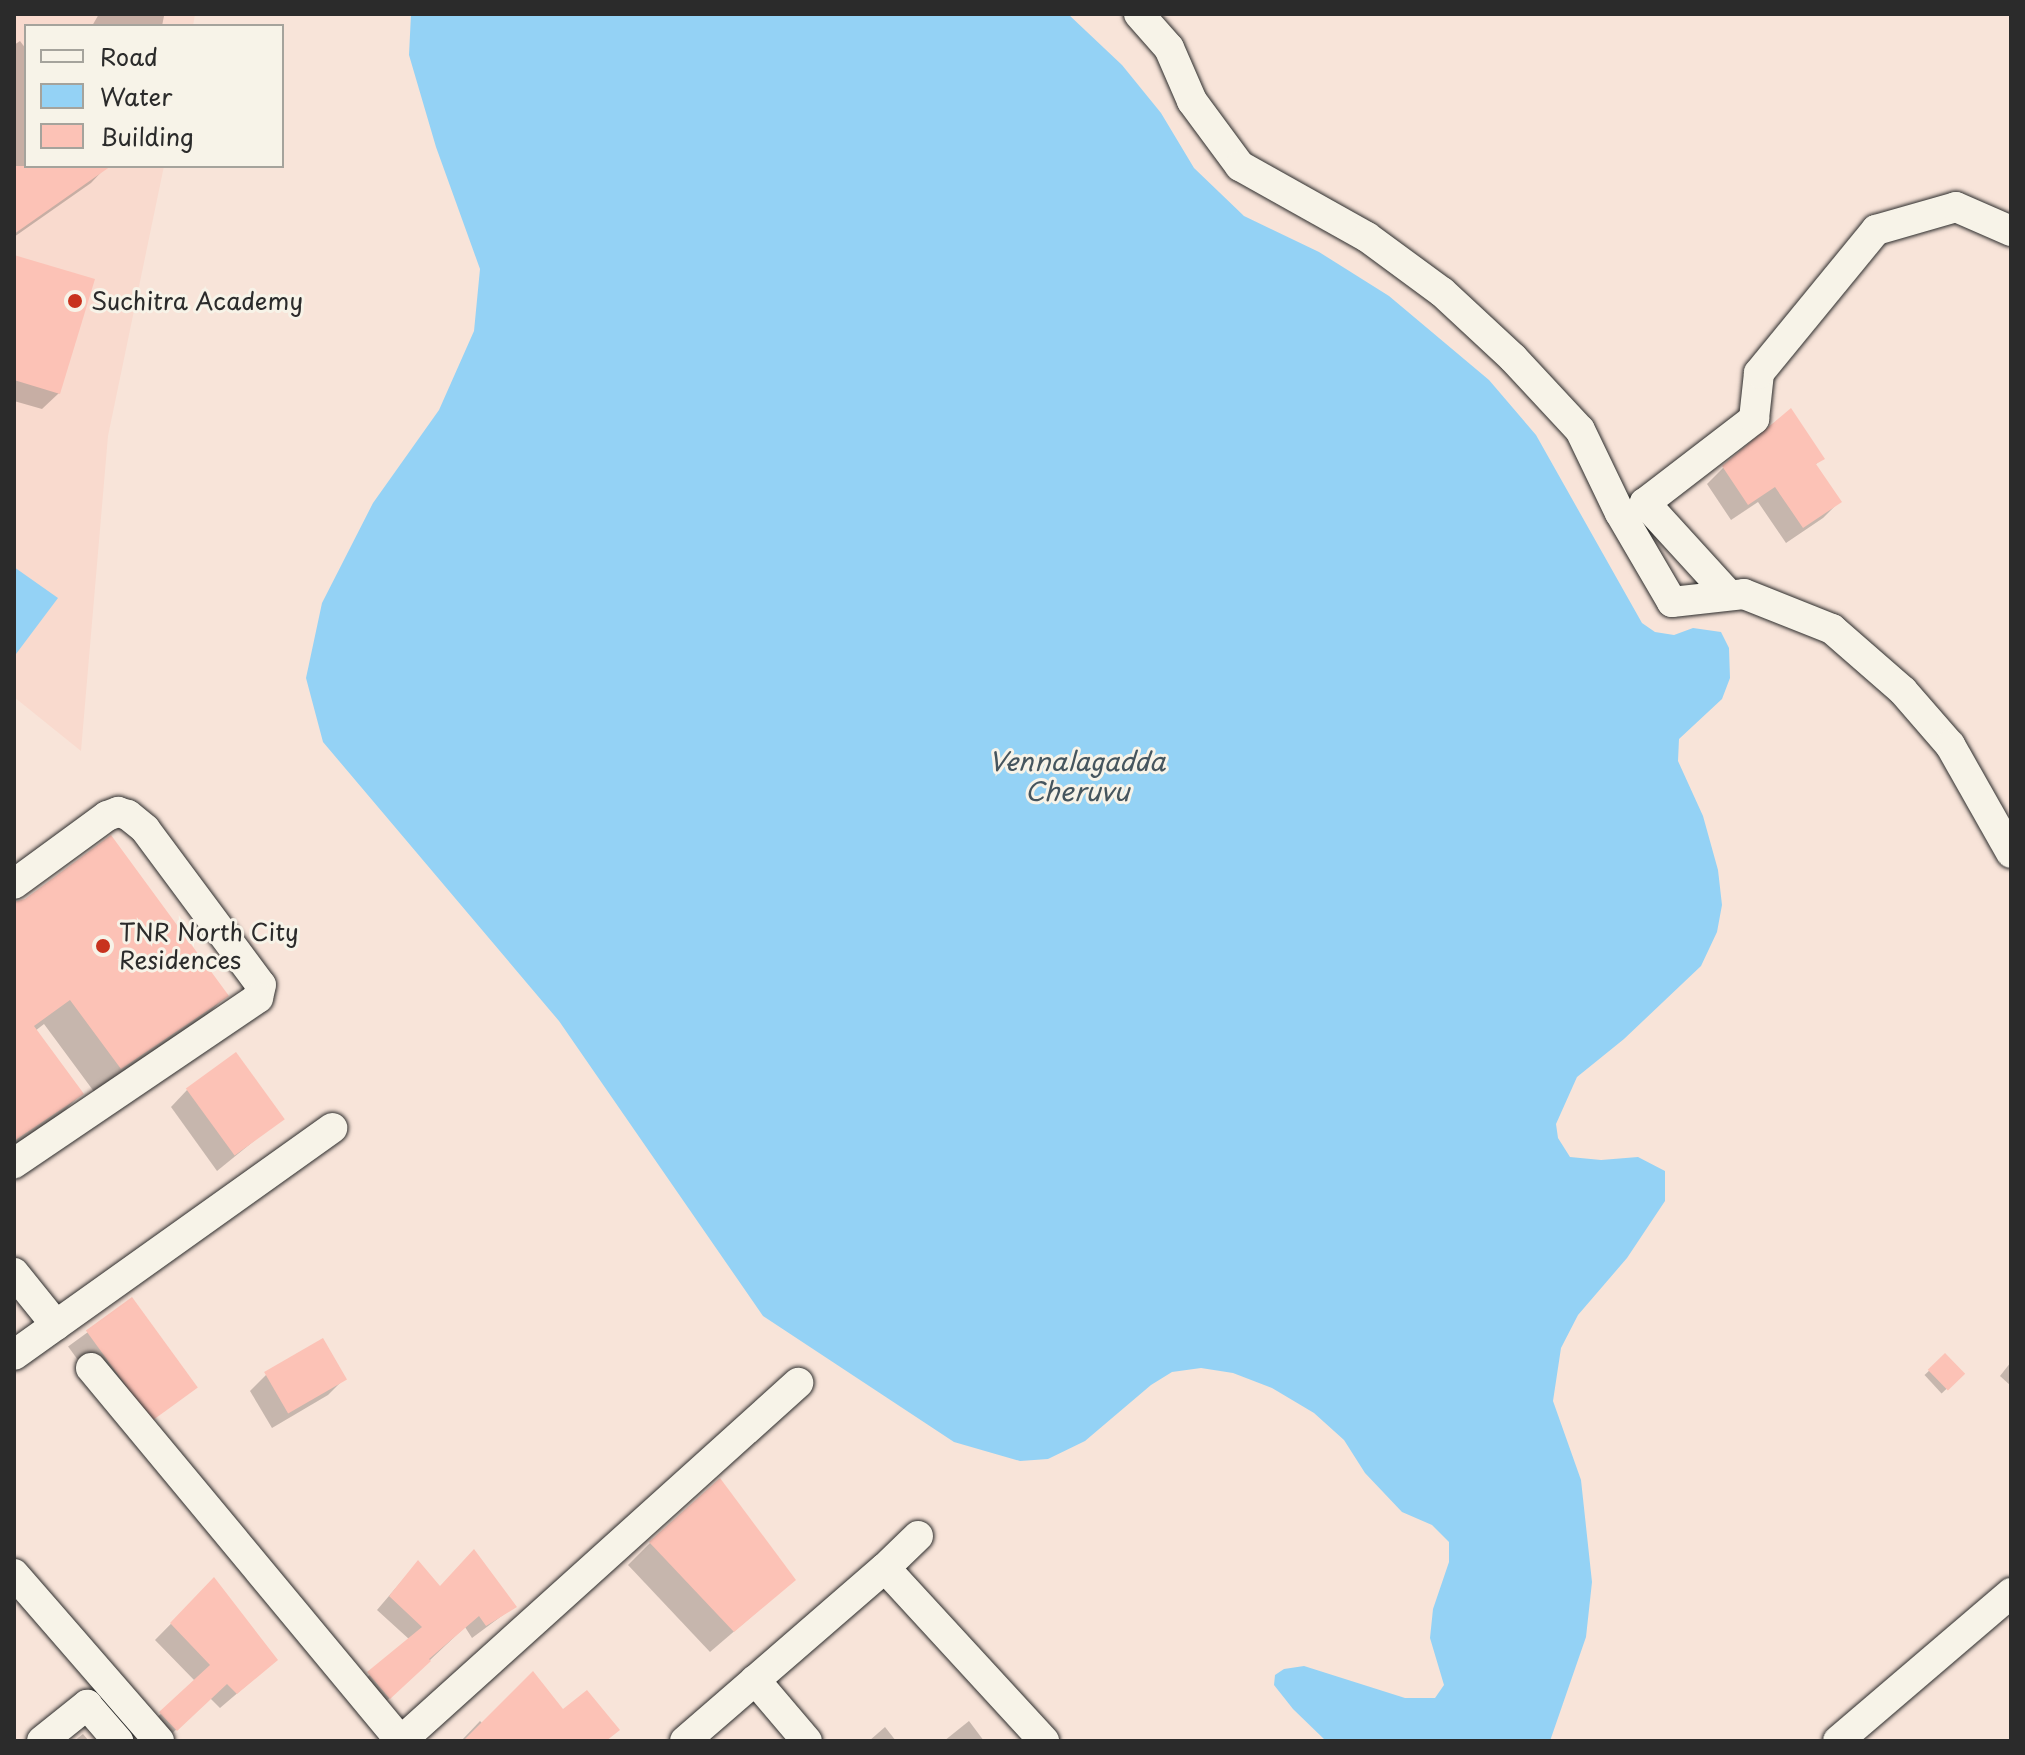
<!DOCTYPE html>
<style>
body{margin:0}
#map{position:relative;width:2025px;height:1755px;overflow:hidden;background:#f8e4d9;font-family:"Playpen Sans",sans-serif}
div>[style]{position:absolute}
[style*='--x']{left:calc(var(--x)*1px);top:calc(var(--y)*1px);width:calc(var(--w)*1px);rotate:calc(var(--a)*1deg)}
.built>*{inset:0;background:#f9dace}
.water>*{inset:0;background:#94d2f5}
.shadow>*{inset:0;background:#0003;transform-origin:0 0}
.building>*{inset:0;background:#fcc2b6;transform-origin:0 0}
.roads{filter:drop-shadow(0 0 2px #2b2b2b) drop-shadow(0 0 2px #2b2b2b)}
.minor>*{height:30px;margin:-15px;padding:0 15px;transform-origin:15px;border-radius:15px;background:#f7f3e8}
.dots>*{width:22px;height:22px;translate:-50% -50%;box-sizing:border-box;border:4px solid #f7f3e8;border-radius:50%}
span{translate:-50% -50%;white-space:nowrap;text-align:center;line-height:1.15;-webkit-text-stroke:6px #f7f3e8;paint-order:stroke}
.poi-label{font-size:24px;color:#2b2b2b}
.left{translate:0 -50%;text-align:left}
.water-label{font-size:26px;color:#45555e;font-style:italic}
.frame{position:absolute;inset:0;border:16px solid #2b2b2b;pointer-events:none}
.legend{position:absolute;left:24px;top:24px;width:260px;height:144px;box-sizing:border-box;background:#f7f3e8;border:2px solid #a5a39c;margin:0;padding:10px 14px;list-style:none;font-size:24px;color:#2b2b2b}
.legend li{display:flex;align-items:center;gap:16px;height:40px}
.legend b{width:40px;border:2px solid #a5a39c}
</style>
<div id="map">
<div class="built">
<div style="clip-path:polygon(14px 14px,195px 14px,193px 26px,26px 26px,26px 166px,164px 166px,108px 436px,81px 751px,14px 697px)"></div>
</div>
<div class="water">
<div style="clip-path:polygon(411px 14px,1068px 14px,1122px 65px,1161px 113px,1194px 168px,1244px 216px,1319px 252px,1389px 296px,1489px 380px,1536px 435px,1642px 623px,1655px 632px,1674px 635px,1693px 628px,1721px 632px,1729px 648px,1730px 678px,1722px 699px,1679px 739px,1678px 761px,1703px 816px,1718px 870px,1722px 905px,1717px 932px,1701px 966px,1624px 1039px,1577px 1077px,1556px 1124px,1558px 1138px,1570px 1157px,1601px 1160px,1638px 1157px,1665px 1171px,1665px 1201px,1627px 1258px,1578px 1315px,1561px 1348px,1553px 1401px,1581px 1480px,1592px 1582px,1586px 1637px,1550px 1741px,1326px 1741px,1293px 1709px,1274px 1685px,1275px 1675px,1284px 1669px,1304px 1666px,1405px 1698px,1435px 1698px,1444px 1685px,1430px 1638px,1433px 1609px,1449px 1562px,1449px 1542px,1432px 1525px,1402px 1512px,1365px 1473px,1344px 1440px,1314px 1413px,1272px 1388px,1233px 1373px,1201px 1368px,1172px 1372px,1151px 1385px,1085px 1441px,1048px 1459px,1020px 1461px,954px 1442px,763px 1316px,559px 1021px,323px 742px,306px 678px,322px 603px,373px 503px,439px 410px,474px 331px,480px 269px,436px 147px,409px 55px)"></div>
<div style="clip-path:polygon(14px 567px,58px 598px,16px 654px,14px 652px)"></div>
</div>
<div class="shadow">
<div style="clip-path:polygon(99px 14px,157px 14px,164px 16px,162px 26px,92px 26px)"></div>
<div style="clip-path:polygon(20px 41px,26px 49px,26px 166px,107px 166px,91px 183px,14px 237px,14px 45px)"></div>
<div style="clip-path:polygon(14px 257px,59px 393px,42px 409px,14px 401px)"></div>
<div style="clip-path:polygon(1822px 458px,1815px 465px,1839px 502px,1823px 518px,1786px 543px,1758px 502px,1731px 520px,1707px 484px,1723px 468px)"></div>
<div style="clip-path:polygon(14px 904px,227px 995px,201px 1021px,95px 1093px,44px 1024px,35px 1031px,81px 1094px,56px 1119px,14px 1148px)"></div>
<div style="clip-path:polygon(187px 1090px,282px 1118px,217px 1171px,171px 1107px)"></div>
<div style="left:132px;top:1300px;width:108px;height:79px;rotate:54deg"></div>
<div style="left:1945px;top:1356px;width:25px;height:28px;rotate:47deg"></div>
<div style="clip-path:polygon(2011px 1362px,2011px 1386px,2000px 1376px)"></div>
<div style="clip-path:polygon(266px 1375px,344px 1379px,328px 1395px,272px 1428px,250px 1391px)"></div>
<div style="clip-path:polygon(650px 1543px,794px 1580px,710px 1652px,628px 1565px)"></div>
<div style="clip-path:polygon(406px 1576px,439px 1588px,515px 1606px,472px 1638px,465px 1627px,376px 1711px,356px 1687px,410px 1640px,377px 1610px)"></div>
<div style="clip-path:polygon(214px 1580px,276px 1660px,220px 1708px,210px 1698px,164px 1741px,145px 1729px,195px 1681px,155px 1640px)"></div>
<div style="clip-path:polygon(563px 1712px,606px 1741px,461px 1741px,480px 1721px,483px 1724px)"></div>
<div style="clip-path:polygon(969px 1721px,984px 1741px,944px 1741px)"></div>
<div style="clip-path:polygon(885px 1727px,896px 1741px,869px 1741px)"></div>
<div style="clip-path:polygon(83px 1734px,89px 1741px,74px 1741px)"></div>
</div>
<div class="building">
<div style="clip-path:polygon(14px 166px,111px 166px,14px 234px)"></div>
<div style="clip-path:polygon(14px 255px,95px 279px,60px 394px,14px 380px)"></div>
<div style="clip-path:polygon(1791px 408px,1825px 459px,1816px 464px,1842px 502px,1803px 528px,1775px 487px,1748px 505px,1722px 466px)"></div>
<div style="clip-path:polygon(111px 835px,229px 996px,121px 1069px,70px 1000px,34px 1026px,84px 1094px,14px 1141px,14px 902px,25px 899px)"></div>
<div style="left:236px;top:1052px;width:83px;height:62px;rotate:54deg"></div>
<div style="left:132px;top:1297px;width:112px;height:57px;rotate:54deg"></div>
<div style="left:323px;top:1338px;width:48px;height:68px;rotate:60deg"></div>
<div style="left:1945px;top:1353px;width:29px;height:24px;rotate:46deg"></div>
<div style="clip-path:polygon(720px 1478px,796px 1580px,734px 1632px,649px 1542px)"></div>
<div style="clip-path:polygon(474px 1549px,517px 1607px,486px 1626px,479px 1616px,429px 1659px,431px 1661px,390px 1699px,367px 1672px,422px 1627px,389px 1596px,418px 1560px,440px 1586px)"></div>
<div style="clip-path:polygon(214px 1577px,278px 1660px,237px 1694px,227px 1684px,177px 1731px,159px 1712px,210px 1665px,170px 1623px)"></div>
<div style="clip-path:polygon(533px 1671px,563px 1709px,587px 1690px,620px 1730px,606px 1741px,463px 1741px)"></div>
</div>
<div class="roads">
<div class="minor">
<div style="--x:1139;--y:14;--w:45;--a:48.6"></div>
<div style="--x:1169;--y:48;--w:58;--a:66.5"></div>
<div style="--x:1192;--y:101;--w:81;--a:53.6"></div>
<div style="--x:1240;--y:166;--w:145;--a:29.2"></div>
<div style="--x:1367;--y:237;--w:93;--a:36.3"></div>
<div style="--x:1442;--y:292;--w:97;--a:42.9"></div>
<div style="--x:1513;--y:358;--w:98;--a:47.1"></div>
<div style="--x:1580;--y:430;--w:92;--a:64.3"></div>
<div style="--x:1620;--y:513;--w:103;--a:59.7"></div>
<div style="--x:1672;--y:602;--w:72;--a:-6.3"></div>
<div style="--x:1744;--y:594;--w:95;--a:21.7"></div>
<div style="--x:1832;--y:629;--w:94;--a:41.1"></div>
<div style="--x:1903;--y:691;--w:72;--a:49"></div>
<div style="--x:1950;--y:745;--w:124;--a:60.5"></div>
<div style="--x:1729;--y:595;--w:125;--a:-132.4"></div>
<div style="--x:1645;--y:503;--w:138;--a:-37.6"></div>
<div style="--x:1754;--y:419;--w:46;--a:-83.8"></div>
<div style="--x:1759;--y:373;--w:185;--a:-50.7"></div>
<div style="--x:1876;--y:230;--w:83;--a:-16"></div>
<div style="--x:1956;--y:207;--w:60;--a:23.6"></div>
<div style="--x:14;--y:884;--w:115;--a:-36.2"></div>
<div style="--x:107;--y:816;--w:12;--a:-20"></div>
<div style="--x:118;--y:812;--w:10;--a:17"></div>
<div style="--x:128;--y:815;--w:22;--a:39"></div>
<div style="--x:145;--y:829;--w:194;--a:53.4"></div>
<div style="--x:261;--y:985;--w:13;--a:103"></div>
<div style="--x:258;--y:998;--w:295;--a:145.9"></div>
<div style="--x:14;--y:1273;--w:67;--a:51.1"></div>
<div style="--x:14;--y:1355;--w:391;--a:-35.5"></div>
<div style="--x:91;--y:1368;--w:485;--a:50.3"></div>
<div style="--x:401;--y:1741;--w:535;--a:-42.04"></div>
<div style="--x:918;--y:1536;--w:46;--a:135.9"></div>
<div style="--x:885;--y:1568;--w:235;--a:47.4"></div>
<div style="--x:14;--y:1574;--w:221;--a:49"></div>
<div style="--x:755;--y:1680;--w:80;--a:49.6"></div>
<div style="--x:42;--y:1741;--w:58;--a:-38.7"></div>
<div style="--x:87;--y:1705;--w:48;--a:49.3"></div>
<div style="--x:685;--y:1741;--w:264;--a:-40.9"></div>
<div style="--x:1838;--y:1741;--w:228;--a:-40.5"></div>
</div>
</div>
<div class="dots">
<div style="left:75px;top:301px;background:#c8321e"></div>
<div style="left:103px;top:946px;background:#c8321e"></div>
</div>
<div class="poi-label">
<span class="left" style="left:91px;top:301px">Suchitra Academy</span>
<span class="left" style="left:119px;top:946px">TNR North City<br>Residences</span>
</div>
<div class="water-label">
<span style="left:1077px;top:776px">Vennalagadda<br>Cheruvu</span>
</div>
<div class="frame"></div>
<ul class="legend">
<li><b style="height:10px;background:#f7f3e8"></b>Road</li>
<li><b style="height:22px;background:#94d2f5"></b>Water</li>
<li><b style="height:22px;background:#fcc2b6"></b>Building</li>
</ul>
</div>
